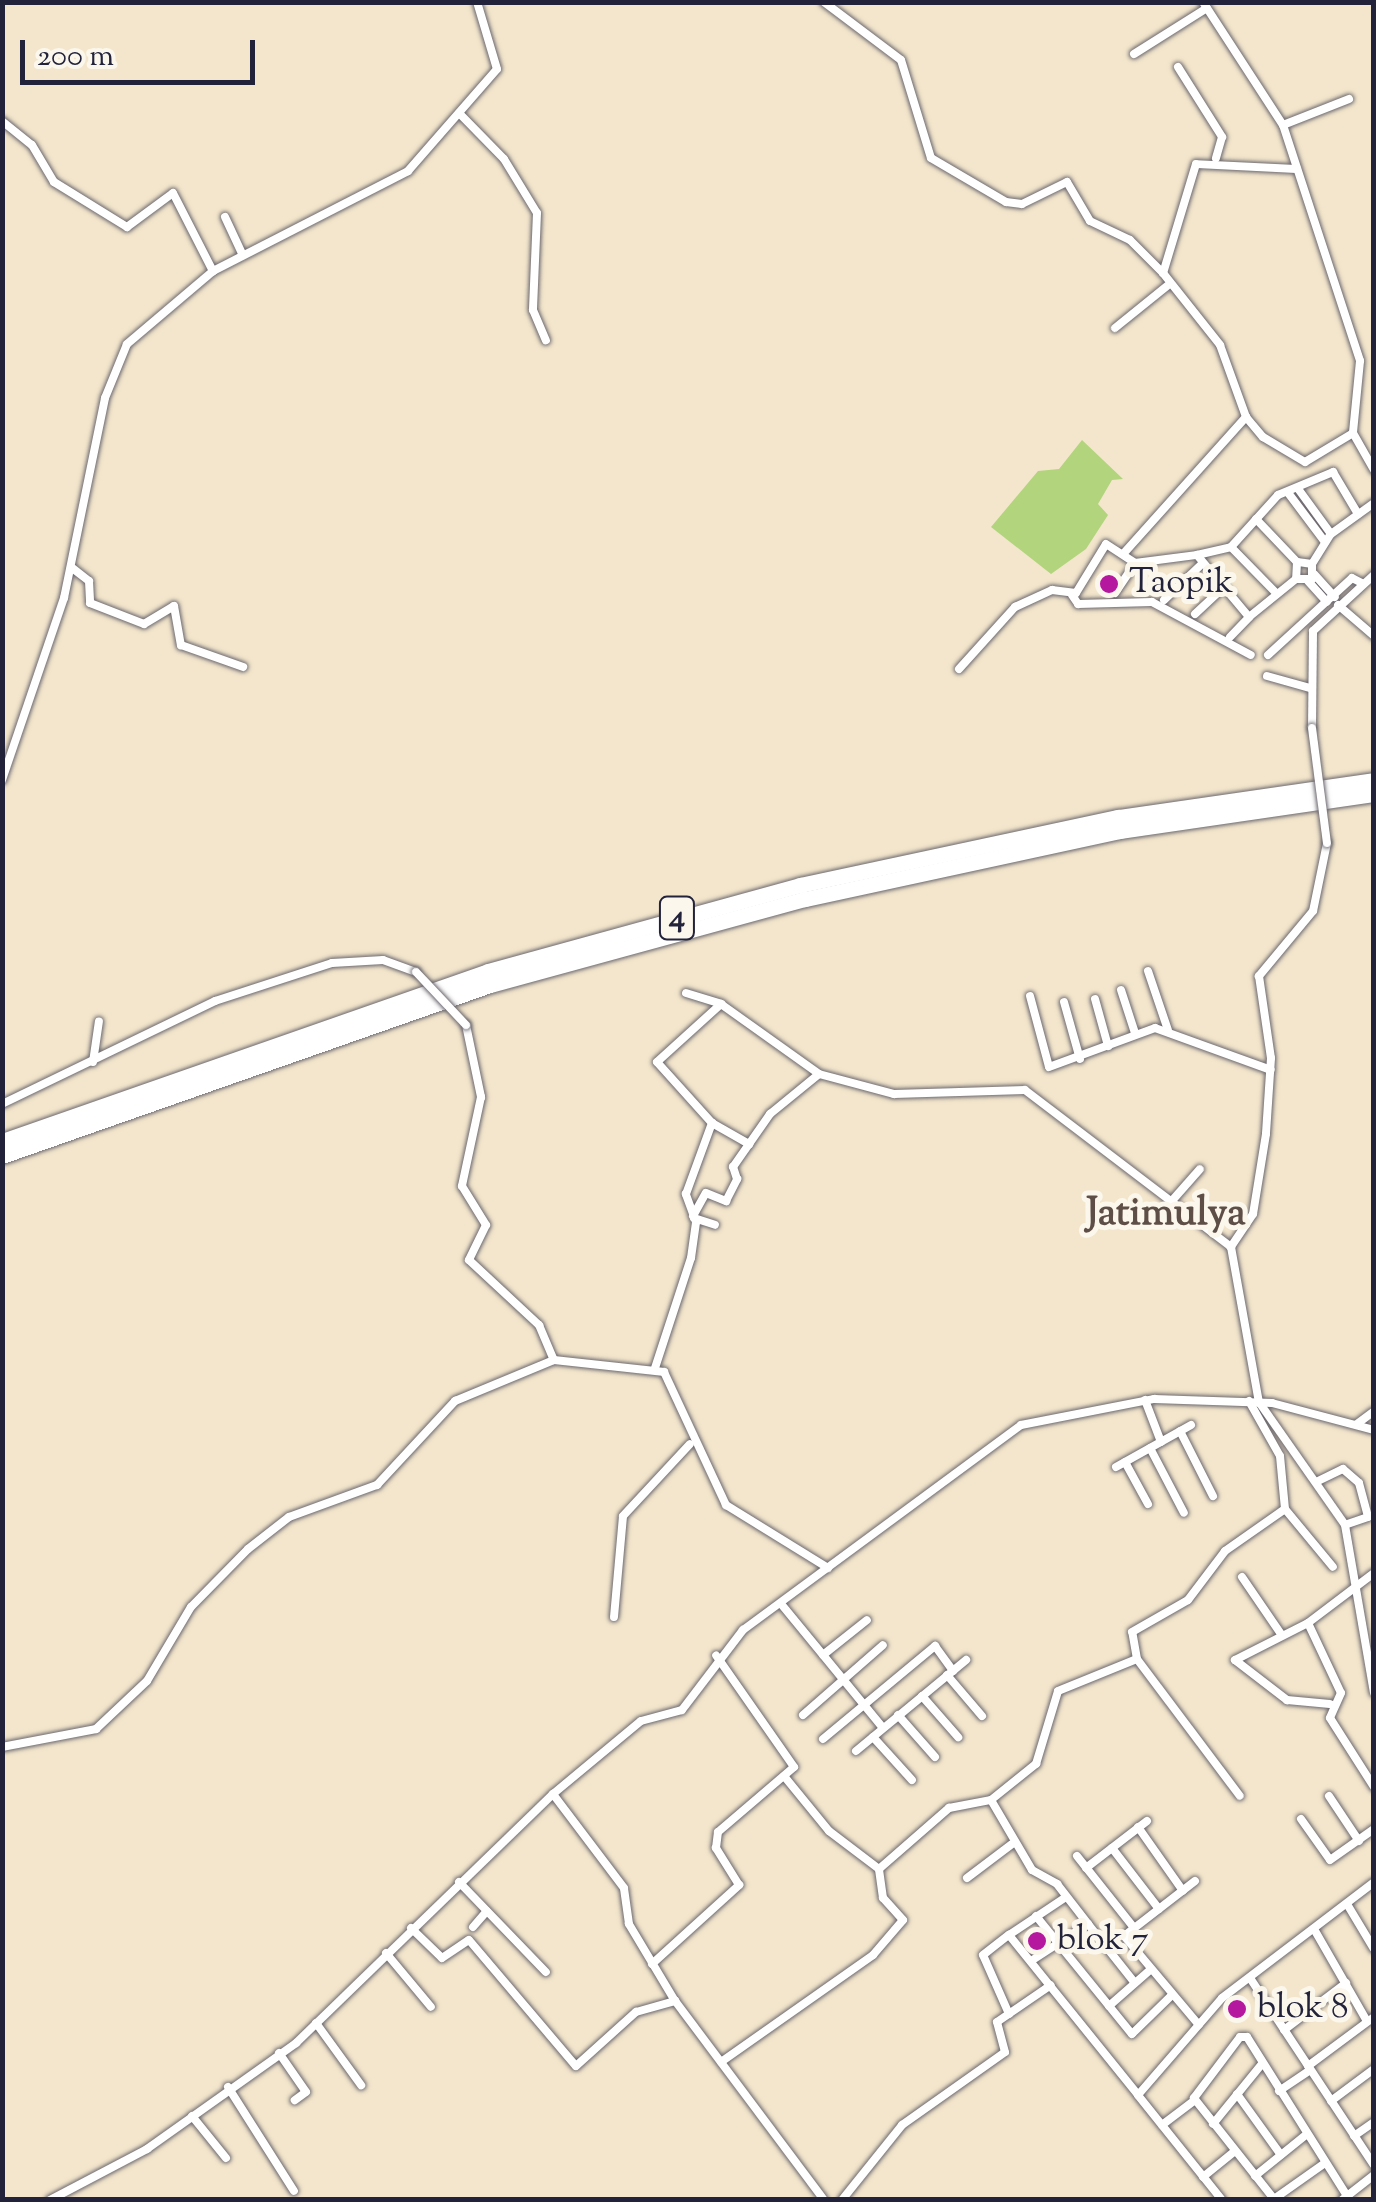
<!DOCTYPE html>
<style>
body{margin:0}
#map{position:relative;width:1376px;height:2202px;overflow:hidden;background:#f3e6cc;font-family:"Sorts Mill Goudy",serif}
div>[style]{position:absolute}
[style*='--x']{left:calc(var(--x)*1px);top:calc(var(--y)*1px);width:calc(var(--w)*1px);rotate:calc(var(--a)*1deg)}
.green>*{inset:0;background:#b2d47d}
.roads{filter:drop-shadow(0 0 2px #6b676e) drop-shadow(0 0 2px #6b676e)}
.street>*{height:8px;margin:-4px;padding:0 4px;transform-origin:4px;border-radius:4px;background:#fff}
.highway>*{height:15px;margin:-7.5px;padding:0 7.5px;transform-origin:7.5px;border-radius:7.5px;background:#fff}
.bridges{filter:drop-shadow(0 0 2px #6b676e) drop-shadow(0 0 2px #6b676e)}
.street-bridge>*{height:8px;margin:-4px;padding:0 4px;transform-origin:4px;border-radius:4px;background:#fff}
.dots>*{width:28px;height:28px;translate:-50% -50%;box-sizing:border-box;border:5px solid #fbf7ec;border-radius:50%}
span{translate:-50% -50%;white-space:nowrap;text-align:center;line-height:1.15;-webkit-text-stroke:10px #fbf7ec;paint-order:stroke}
.shield-label span{padding:2px 8px;background:#fbf7ec;border:2px solid;border-radius:8px;-webkit-text-stroke-width:0}
.shield-label{font-size:32px;color:#22223b;font-weight:700}
.poi-label{font-size:35px;color:#22223b}
.left{translate:0 -50%;text-align:left}
.quarter-label{font-size:40px;color:#5e4e48;font-weight:700}
.frame{position:absolute;inset:0;border:5px solid #22223b;pointer-events:none}
.scale{position:absolute;left:20px;top:40px;width:235px;height:45px;box-sizing:border-box;border:5px solid #22223b;border-top:0;padding-left:12px;font-size:30px;line-height:35px;white-space:nowrap;color:#22223b;-webkit-text-stroke:8px #fbf7ec;paint-order:stroke}
</style>
<div id="map">
<div class="green">
<div style="clip-path:polygon(1082px 440px,1123px 479px,1112px 480px,1098px 504px,1108px 515px,1086px 549px,1051px 574px,991px 527px,1038px 471px,1059px 469px)"></div>
</div>
<div class="roads">
<div class="street">
<div style="--x:824;--y:2;--w:96;--a:37"></div>
<div style="--x:901;--y:60;--w:102;--a:73"></div>
<div style="--x:931;--y:158;--w:87;--a:30.4"></div>
<div style="--x:1006;--y:202;--w:16;--a:7"></div>
<div style="--x:1022;--y:204;--w:50;--a:-26.1"></div>
<div style="--x:1067;--y:182;--w:45;--a:59.5"></div>
<div style="--x:1090;--y:221;--w:44;--a:25.4"></div>
<div style="--x:1130;--y:240;--w:47;--a:45"></div>
<div style="--x:1203;--y:2;--w:147;--a:57"></div>
<div style="--x:1283;--y:125;--w:248;--a:71.9"></div>
<div style="--x:1360;--y:361;--w:72;--a:95.6"></div>
<div style="--x:1353;--y:433;--w:43;--a:60.4"></div>
<div style="--x:1134;--y:54;--w:86;--a:-32.2"></div>
<div style="--x:1178;--y:67;--w:83;--a:57.8"></div>
<div style="--x:1222;--y:137;--w:22;--a:106"></div>
<div style="--x:459;--y:113;--w:64;--a:45.6"></div>
<div style="--x:504;--y:159;--w:63;--a:58.6"></div>
<div style="--x:537;--y:213;--w:97;--a:92.4"></div>
<div style="--x:533;--y:310;--w:33;--a:67"></div>
<div style="--x:2;--y:121;--w:38;--a:39"></div>
<div style="--x:32;--y:145;--w:43;--a:59.3"></div>
<div style="--x:54;--y:182;--w:86;--a:31.7"></div>
<div style="--x:127;--y:227;--w:57;--a:-36.5"></div>
<div style="--x:173;--y:193;--w:88;--a:62.9"></div>
<div style="--x:1283;--y:125;--w:71;--a:-21.5"></div>
<div style="--x:1297;--y:169;--w:101;--a:-177.2"></div>
<div style="--x:1196;--y:164;--w:114;--a:106.8"></div>
<div style="--x:1163;--y:273;--w:92;--a:51.6"></div>
<div style="--x:1220;--y:345;--w:77;--a:70.1"></div>
<div style="--x:1246;--y:417;--w:26;--a:50"></div>
<div style="--x:1263;--y:437;--w:49;--a:30.8"></div>
<div style="--x:1305;--y:462;--w:56;--a:-31.1"></div>
<div style="--x:225;--y:217;--w:40;--a:65"></div>
<div style="--x:1115;--y:328;--w:67;--a:-38.9"></div>
<div style="--x:1299;--y:490;--w:54;--a:54"></div>
<div style="--x:1289;--y:494;--w:60;--a:53.1"></div>
<div style="--x:1256;--y:519;--w:59;--a:46.4"></div>
<div style="--x:1231;--y:547;--w:70;--a:-47.9"></div>
<div style="--x:1278;--y:495;--w:60;--a:-22.7"></div>
<div style="--x:1333;--y:472;--w:49;--a:59.2"></div>
<div style="--x:1124;--y:553;--w:183;--a:-48.1"></div>
<div style="--x:1197;--y:555;--w:35;--a:-13"></div>
<div style="--x:1231;--y:547;--w:63;--a:45.6"></div>
<div style="--x:1312;--y:564;--w:36;--a:-58"></div>
<div style="--x:1331;--y:534;--w:53;--a:-35.8"></div>
<div style="--x:71;--y:567;--w:23;--a:38"></div>
<div style="--x:89;--y:581;--w:22;--a:87"></div>
<div style="--x:90;--y:603;--w:58;--a:21.3"></div>
<div style="--x:144;--y:624;--w:35;--a:-31"></div>
<div style="--x:174;--y:606;--w:40;--a:80"></div>
<div style="--x:181;--y:645;--w:66;--a:19.5"></div>
<div style="--x:1314;--y:574;--w:31;--a:48"></div>
<div style="--x:1308;--y:581;--w:28;--a:48"></div>
<div style="--x:1115;--y:593;--w:36;--a:-56"></div>
<div style="--x:1135;--y:563;--w:63;--a:-7.4"></div>
<div style="--x:1197;--y:555;--w:81;--a:50"></div>
<div style="--x:1249;--y:617;--w:60;--a:-39"></div>
<div style="--x:1296;--y:579;--w:16;--a:0"></div>
<div style="--x:1312;--y:579;--w:15;--a:-90"></div>
<div style="--x:1312;--y:564;--w:15;--a:-172"></div>
<div style="--x:1297;--y:562;--w:17;--a:93"></div>
<div style="--x:1072;--y:595;--w:11;--a:56"></div>
<div style="--x:1078;--y:604;--w:74;--a:-1.5"></div>
<div style="--x:1152;--y:602;--w:112;--a:28.2"></div>
<div style="--x:1164;--y:600;--w:52;--a:-43.5"></div>
<div style="--x:1338;--y:605;--w:48;--a:40.7"></div>
<div style="--x:1195;--y:614;--w:38;--a:-43"></div>
<div style="--x:1230;--y:637;--w:28;--a:-46"></div>
<div style="--x:1268;--y:655;--w:114;--a:-42.5"></div>
<div style="--x:1352;--y:578;--w:11;--a:27"></div>
<div style="--x:959;--y:669;--w:84;--a:-47.9"></div>
<div style="--x:1015;--y:607;--w:41;--a:-24.7"></div>
<div style="--x:1052;--y:590;--w:24;--a:7"></div>
<div style="--x:1076;--y:593;--w:57;--a:-58.5"></div>
<div style="--x:1106;--y:544;--w:35;--a:33"></div>
<div style="--x:1267;--y:676;--w:45;--a:15.6"></div>
<div style="--x:1312;--y:728;--w:97;--a:-89.4"></div>
<div style="--x:1313;--y:631;--w:83;--a:-42.6"></div>
<div style="--x:2;--y:780;--w:192;--a:-71.2"></div>
<div style="--x:64;--y:598;--w:204;--a:-78.4"></div>
<div style="--x:105;--y:398;--w:58;--a:-67.8"></div>
<div style="--x:127;--y:344;--w:113;--a:-40.3"></div>
<div style="--x:213;--y:271;--w:219;--a:-27.1"></div>
<div style="--x:408;--y:171;--w:135;--a:-48.9"></div>
<div style="--x:497;--y:69;--w:70;--a:-106.6"></div>
<div style="--x:1327;--y:843;--w:69;--a:101.6"></div>
<div style="--x:1313;--y:911;--w:85;--a:129.7"></div>
<div style="--x:1259;--y:976;--w:83;--a:81.7"></div>
<div style="--x:1271;--y:1058;--w:76;--a:93.8"></div>
<div style="--x:1266;--y:1134;--w:81;--a:99.2"></div>
<div style="--x:1253;--y:1214;--w:40;--a:124"></div>
<div style="--x:1231;--y:1247;--w:158;--a:79.8"></div>
<div style="--x:1259;--y:1402;--w:150;--a:55"></div>
<div style="--x:1345;--y:1525;--w:170;--a:80.2"></div>
<div style="--x:1148;--y:971;--w:62;--a:71.3"></div>
<div style="--x:1121;--y:990;--w:45;--a:72"></div>
<div style="--x:686;--y:993;--w:37;--a:17"></div>
<div style="--x:1030;--y:996;--w:73;--a:75"></div>
<div style="--x:1049;--y:1067;--w:113;--a:-20.2"></div>
<div style="--x:1155;--y:1028;--w:123;--a:19.9"></div>
<div style="--x:1095;--y:999;--w:49;--a:74.5"></div>
<div style="--x:1064;--y:1002;--w:59;--a:74.3"></div>
<div style="--x:466;--y:1025;--w:74;--a:78.2"></div>
<div style="--x:481;--y:1097;--w:91;--a:102.1"></div>
<div style="--x:462;--y:1186;--w:46;--a:58.4"></div>
<div style="--x:486;--y:1225;--w:39;--a:116"></div>
<div style="--x:469;--y:1260;--w:96;--a:42.9"></div>
<div style="--x:539;--y:1325;--w:38;--a:67"></div>
<div style="--x:93;--y:1062;--w:41;--a:-81.7"></div>
<div style="--x:2;--y:1104;--w:237;--a:-25.8"></div>
<div style="--x:215;--y:1001;--w:123;--a:-18"></div>
<div style="--x:332;--y:963;--w:51;--a:-3.4"></div>
<div style="--x:383;--y:960;--w:35;--a:20"></div>
<div style="--x:712;--y:1123;--w:43;--a:29.6"></div>
<div style="--x:1170;--y:1203;--w:45;--a:-48.6"></div>
<div style="--x:693;--y:1216;--w:26;--a:-61"></div>
<div style="--x:706;--y:1193;--w:22;--a:22"></div>
<div style="--x:726;--y:1201;--w:25;--a:-63"></div>
<div style="--x:737;--y:1179;--w:13;--a:-108"></div>
<div style="--x:733;--y:1167;--w:65;--a:-55.1"></div>
<div style="--x:770;--y:1114;--w:63;--a:-39.2"></div>
<div style="--x:819;--y:1074;--w:78;--a:14.9"></div>
<div style="--x:894;--y:1094;--w:131;--a:-1.7"></div>
<div style="--x:1025;--y:1090;--w:259;--a:37.3"></div>
<div style="--x:694;--y:1218;--w:22;--a:18"></div>
<div style="--x:655;--y:1368;--w:116;--a:-71.9"></div>
<div style="--x:691;--y:1258;--w:36;--a:-82"></div>
<div style="--x:696;--y:1222;--w:30;--a:-110"></div>
<div style="--x:686;--y:1194;--w:76;--a:-69.9"></div>
<div style="--x:712;--y:1123;--w:82;--a:-132"></div>
<div style="--x:657;--y:1062;--w:86;--a:-42.2"></div>
<div style="--x:721;--y:1004;--w:120;--a:35.5"></div>
<div style="--x:1145;--y:1400;--w:45;--a:69.1"></div>
<div style="--x:1249;--y:1401;--w:63;--a:60.6"></div>
<div style="--x:1280;--y:1456;--w:53;--a:84.6"></div>
<div style="--x:1285;--y:1509;--w:75;--a:50.4"></div>
<div style="--x:1357;--y:1424;--w:21;--a:-37"></div>
<div style="--x:1180;--y:1431;--w:73;--a:63.1"></div>
<div style="--x:1150;--y:1448;--w:73;--a:62.4"></div>
<div style="--x:1125;--y:1462;--w:48;--a:61.3"></div>
<div style="--x:1116;--y:1467;--w:86;--a:-29.2"></div>
<div style="--x:1316;--y:1482;--w:30;--a:-26"></div>
<div style="--x:1343;--y:1469;--w:21;--a:41"></div>
<div style="--x:1359;--y:1483;--w:35;--a:75"></div>
<div style="--x:1368;--y:1517;--w:24;--a:161"></div>
<div style="--x:1374;--y:1573;--w:83;--a:142.9"></div>
<div style="--x:1308;--y:1623;--w:77;--a:64.8"></div>
<div style="--x:1341;--y:1693;--w:27;--a:114"></div>
<div style="--x:1330;--y:1718;--w:82;--a:57.5"></div>
<div style="--x:1242;--y:1577;--w:69;--a:55.6"></div>
<div style="--x:782;--y:1605;--w:159;--a:50.6"></div>
<div style="--x:614;--y:1617;--w:101;--a:-84.9"></div>
<div style="--x:623;--y:1516;--w:98;--a:-47.1"></div>
<div style="--x:1308;--y:1623;--w:82;--a:153.1"></div>
<div style="--x:1235;--y:1660;--w:66;--a:37.6"></div>
<div style="--x:1287;--y:1700;--w:43;--a:5.3"></div>
<div style="--x:823;--y:1655;--w:56;--a:-38.5"></div>
<div style="--x:1137;--y:1659;--w:171;--a:53.1"></div>
<div style="--x:947;--y:1675;--w:54;--a:49.5"></div>
<div style="--x:922;--y:1696;--w:55;--a:48.7"></div>
<div style="--x:803;--y:1715;--w:106;--a:-41.2"></div>
<div style="--x:898;--y:1715;--w:56;--a:48.6"></div>
<div style="--x:873;--y:1737;--w:58;--a:47.8"></div>
<div style="--x:823;--y:1739;--w:146;--a:-39.7"></div>
<div style="--x:935;--y:1646;--w:31;--a:54"></div>
<div style="--x:2;--y:1747;--w:96;--a:-10.8"></div>
<div style="--x:96;--y:1729;--w:70;--a:-43.3"></div>
<div style="--x:147;--y:1681;--w:86;--a:-59.3"></div>
<div style="--x:191;--y:1607;--w:81;--a:-45.5"></div>
<div style="--x:248;--y:1549;--w:52;--a:-38"></div>
<div style="--x:289;--y:1517;--w:94;--a:-20"></div>
<div style="--x:377;--y:1485;--w:115;--a:-47.1"></div>
<div style="--x:455;--y:1401;--w:107;--a:-22.5"></div>
<div style="--x:554;--y:1360;--w:111;--a:6.2"></div>
<div style="--x:664;--y:1372;--w:147;--a:65"></div>
<div style="--x:726;--y:1505;--w:120;--a:31.7"></div>
<div style="--x:856;--y:1751;--w:143;--a:-39.6"></div>
<div style="--x:784;--y:1776;--w:71;--a:50.7"></div>
<div style="--x:829;--y:1831;--w:63;--a:37.2"></div>
<div style="--x:1329;--y:1796;--w:54;--a:56.3"></div>
<div style="--x:991;--y:1800;--w:81;--a:59.6"></div>
<div style="--x:1032;--y:1870;--w:29;--a:29"></div>
<div style="--x:1057;--y:1884;--w:51;--a:52.2"></div>
<div style="--x:1301;--y:1819;--w:50;--a:54.7"></div>
<div style="--x:1330;--y:1860;--w:54;--a:-35.2"></div>
<div style="--x:1138;--y:1827;--w:78;--a:54.9"></div>
<div style="--x:1112;--y:1848;--w:77;--a:52.4"></div>
<div style="--x:1077;--y:1856;--w:92;--a:51.6"></div>
<div style="--x:1086;--y:1868;--w:77;--a:-37.6"></div>
<div style="--x:967;--y:1878;--w:56;--a:-37.1"></div>
<div style="--x:1195;--y:1881;--w:90;--a:142.2"></div>
<div style="--x:1124;--y:1936;--w:116;--a:49.9"></div>
<div style="--x:459;--y:1882;--w:125;--a:46"></div>
<div style="--x:1066;--y:1897;--w:69;--a:146.3"></div>
<div style="--x:1009;--y:1935;--w:206;--a:51.1"></div>
<div style="--x:1347;--y:1904;--w:52;--a:59"></div>
<div style="--x:1036;--y:1916;--w:152;--a:50.9"></div>
<div style="--x:1132;--y:2034;--w:56;--a:-44.3"></div>
<div style="--x:473;--y:1927;--w:21;--a:-49"></div>
<div style="--x:411;--y:1928;--w:43;--a:44.1"></div>
<div style="--x:442;--y:1958;--w:32;--a:-34"></div>
<div style="--x:469;--y:1940;--w:165;--a:49.7"></div>
<div style="--x:576;--y:2066;--w:81;--a:-42"></div>
<div style="--x:636;--y:2012;--w:41;--a:-15.8"></div>
<div style="--x:1314;--y:1929;--w:106;--a:60.1"></div>
<div style="--x:386;--y:1953;--w:70;--a:50.2"></div>
<div style="--x:1031;--y:1961;--w:68;--a:-33"></div>
<div style="--x:1088;--y:1924;--w:75;--a:51.5"></div>
<div style="--x:652;--y:1964;--w:118;--a:-42.2"></div>
<div style="--x:739;--y:1885;--w:44;--a:-121.9"></div>
<div style="--x:716;--y:1848;--w:16;--a:-83"></div>
<div style="--x:718;--y:1832;--w:100;--a:-40.5"></div>
<div style="--x:794;--y:1767;--w:136;--a:-124.9"></div>
<div style="--x:1250;--y:1978;--w:224;--a:56.5"></div>
<div style="--x:1109;--y:2006;--w:55;--a:-41.3"></div>
<div style="--x:1009;--y:2014;--w:64;--a:-113.8"></div>
<div style="--x:983;--y:1955;--w:33;--a:-38"></div>
<div style="--x:316;--y:2023;--w:77;--a:54"></div>
<div style="--x:1284;--y:2030;--w:78;--a:-37.2"></div>
<div style="--x:279;--y:2053;--w:47;--a:55.3"></div>
<div style="--x:306;--y:2092;--w:14;--a:144"></div>
<div style="--x:721;--y:2062;--w:186;--a:-35.1"></div>
<div style="--x:873;--y:1955;--w:46;--a:-49.4"></div>
<div style="--x:903;--y:1920;--w:30;--a:-132"></div>
<div style="--x:883;--y:1898;--w:29;--a:-98"></div>
<div style="--x:879;--y:1869;--w:93;--a:-41.1"></div>
<div style="--x:949;--y:1808;--w:43;--a:-10.8"></div>
<div style="--x:991;--y:1800;--w:58;--a:-38.7"></div>
<div style="--x:1036;--y:1764;--w:76;--a:-73.2"></div>
<div style="--x:1058;--y:1691;--w:85;--a:-22.1"></div>
<div style="--x:1137;--y:1659;--w:27;--a:-100"></div>
<div style="--x:1132;--y:1632;--w:64;--a:-29.7"></div>
<div style="--x:1188;--y:1600;--w:61;--a:-52.9"></div>
<div style="--x:1225;--y:1551;--w:73;--a:-35"></div>
<div style="--x:1308;--y:2066;--w:82;--a:-36.6"></div>
<div style="--x:228;--y:2087;--w:123;--a:57.6"></div>
<div style="--x:1279;--y:2091;--w:37;--a:-34"></div>
<div style="--x:1237;--y:2094;--w:75;--a:54.2"></div>
<div style="--x:1331;--y:2101;--w:54;--a:-36.7"></div>
<div style="--x:192;--y:2116;--w:54;--a:51"></div>
<div style="--x:1213;--y:2124;--w:77;--a:-50.8"></div>
<div style="--x:1162;--y:2125;--w:41;--a:-37.1"></div>
<div style="--x:1354;--y:2136;--w:24;--a:-35"></div>
<div style="--x:1325;--y:2163;--w:62;--a:144.8"></div>
<div style="--x:1274;--y:2199;--w:129;--a:-128.4"></div>
<div style="--x:1194;--y:2098;--w:76;--a:-53"></div>
<div style="--x:1240;--y:2037;--w:7;--a:0"></div>
<div style="--x:1247;--y:2037;--w:188;--a:57.8"></div>
<div style="--x:1255;--y:2176;--w:67;--a:-38.9"></div>
<div style="--x:1203;--y:2177;--w:41;--a:-39.1"></div>
<div style="--x:50;--y:2200;--w:110;--a:-27.7"></div>
<div style="--x:147;--y:2149;--w:183;--a:-35.4"></div>
<div style="--x:296;--y:2043;--w:358;--a:-44.1"></div>
<div style="--x:824;--y:2200;--w:249;--a:-126.8"></div>
<div style="--x:675;--y:2001;--w:90;--a:-120.9"></div>
<div style="--x:629;--y:1924;--w:36;--a:-98"></div>
<div style="--x:624;--y:1888;--w:118;--a:-127.1"></div>
<div style="--x:553;--y:1794;--w:114;--a:-39.7"></div>
<div style="--x:641;--y:1721;--w:42;--a:-15"></div>
<div style="--x:682;--y:1710;--w:101;--a:-52.7"></div>
<div style="--x:743;--y:1630;--w:345;--a:-36.4"></div>
<div style="--x:1021;--y:1425;--w:136;--a:-11.1"></div>
<div style="--x:1154;--y:1399;--w:118;--a:1.9"></div>
<div style="--x:1272;--y:1403;--w:106;--a:14.8"></div>
<div style="--x:842;--y:2200;--w:96;--a:-51.3"></div>
<div style="--x:902;--y:2125;--w:126;--a:-35.3"></div>
<div style="--x:1005;--y:2052;--w:31;--a:-105"></div>
<div style="--x:997;--y:2022;--w:65;--a:-34.4"></div>
<div style="--x:1222;--y:2200;--w:134;--a:-128.7"></div>
<div style="--x:1138;--y:2095;--w:128;--a:-49.1"></div>
<div style="--x:1222;--y:1998;--w:191;--a:-37.3"></div>
<div style="--x:1342;--y:2200;--w:41;--a:-38"></div>
</div>
<div class="highway">
<div style="--x:2;--y:1141;--w:515;--a:-19.28"></div>
<div style="--x:488;--y:971;--w:324;--a:-15.4"></div>
<div style="--x:800;--y:885;--w:325;--a:-12.1"></div>
<div style="--x:1118;--y:817;--w:259;--a:-8.2"></div>
<div style="--x:2;--y:1156;--w:517;--a:-19.31"></div>
<div style="--x:490;--y:985;--w:327;--a:-15.3"></div>
<div style="--x:805;--y:899;--w:322;--a:-12.2"></div>
<div style="--x:1120;--y:831;--w:257;--a:-8.3"></div>
</div>
</div>
<div class="bridges">
<div class="street-bridge">
<div style="--x:1312;--y:728;--w:116;--a:82.6"></div>
<div style="--x:416;--y:972;--w:73;--a:46.7"></div>
</div>
</div>
<div class="dots">
<div style="left:1109px;top:584px;background:#b5179e"></div>
<div style="left:1037px;top:1941px;background:#b5179e"></div>
<div style="left:1237px;top:2009px;background:#b5179e"></div>
</div>
<div class="shield-label">
<span style="left:677px;top:918px">4</span>
</div>
<div class="poi-label">
<span class="left" style="left:1129px;top:584px">Taopik</span>
<span class="left" style="left:1057px;top:1941px">blok 7</span>
<span class="left" style="left:1257px;top:2009px">blok 8</span>
</div>
<div class="quarter-label">
<span style="left:1166px;top:1215px">Jatimulya</span>
</div>
<div class="frame"></div>
<div class="scale">200 m</div>
</div>
